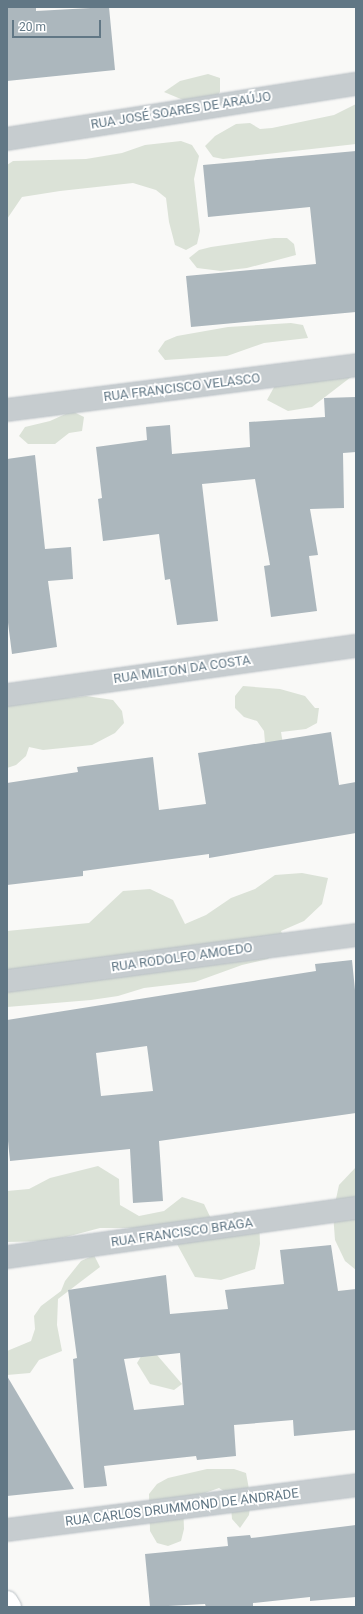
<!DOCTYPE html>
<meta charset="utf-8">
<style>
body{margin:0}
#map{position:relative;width:363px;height:1614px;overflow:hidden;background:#f9f9f7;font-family:Roboto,sans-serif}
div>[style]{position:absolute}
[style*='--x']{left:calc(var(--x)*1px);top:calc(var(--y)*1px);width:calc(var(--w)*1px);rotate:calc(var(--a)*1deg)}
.green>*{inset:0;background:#dbe2d7}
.building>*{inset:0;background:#acb7bd}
.roads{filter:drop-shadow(0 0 1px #b8bfc4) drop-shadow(0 0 1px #b8bfc4)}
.street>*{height:22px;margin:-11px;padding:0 11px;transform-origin:11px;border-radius:11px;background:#c6cccf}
.secondary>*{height:22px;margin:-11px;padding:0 11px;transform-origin:11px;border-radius:11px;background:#fff}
span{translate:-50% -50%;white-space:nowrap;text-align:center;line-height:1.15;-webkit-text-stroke:4px #fff;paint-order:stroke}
.street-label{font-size:13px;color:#617785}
.frame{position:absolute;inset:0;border:8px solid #617785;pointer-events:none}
.scale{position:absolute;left:12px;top:20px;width:89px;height:18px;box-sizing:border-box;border:2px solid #617785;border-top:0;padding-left:5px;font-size:12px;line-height:14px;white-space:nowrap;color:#617785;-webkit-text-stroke:3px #fff;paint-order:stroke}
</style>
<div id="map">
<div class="green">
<div style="clip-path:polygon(208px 74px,220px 78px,220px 92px,213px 102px,188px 102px,164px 92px,180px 81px)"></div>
<div style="clip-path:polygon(356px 104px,356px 144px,223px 159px,213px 157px,205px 146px,215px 136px,236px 124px,250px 123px,260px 129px,272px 128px,334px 115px)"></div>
<div style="clip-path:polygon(181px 141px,192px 145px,199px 156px,194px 179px,200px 231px,197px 244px,186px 250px,175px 245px,169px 222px,166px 198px,156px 190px,133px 183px,60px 191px,22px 197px,7px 219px,7px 165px,13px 161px,86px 159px,122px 153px,145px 145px)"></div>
<div style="clip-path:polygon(274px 238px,287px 238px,294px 244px,296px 255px,247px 268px,221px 271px,197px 268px,189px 258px,199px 250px,211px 247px)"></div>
<div style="clip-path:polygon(291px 323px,303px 325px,308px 338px,264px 343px,227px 356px,165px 360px,158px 351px,165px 341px,177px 336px,228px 327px)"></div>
<div style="clip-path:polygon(327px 376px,351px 377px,312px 407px,288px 411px,267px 400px,279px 378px)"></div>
<div style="clip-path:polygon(72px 411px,84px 417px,82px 431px,69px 433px,55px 444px,28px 444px,19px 436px,25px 427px,50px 421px)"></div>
<div style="clip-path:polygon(243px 686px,280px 689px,305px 696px,315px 708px,319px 708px,317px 723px,306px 729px,281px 732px,283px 744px,266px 754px,264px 731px,257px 721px,244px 717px,235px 708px,235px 696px)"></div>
<div style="clip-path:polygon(7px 687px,68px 698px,86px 696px,113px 700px,122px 711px,124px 723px,115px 733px,92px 745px,43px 750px,29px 747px,26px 756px,16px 765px,7px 768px)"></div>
<div style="clip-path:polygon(302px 873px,328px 878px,322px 904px,304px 921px,281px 931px,285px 941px,268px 959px,242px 965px,195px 982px,144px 988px,118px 996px,91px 1000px,7px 1007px,7px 931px,89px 923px,123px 891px,150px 889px,173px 900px,185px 924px,206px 915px,231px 898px,255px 889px,275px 875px)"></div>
<div style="clip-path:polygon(98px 1166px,119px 1179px,120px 1205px,139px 1216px,164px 1211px,182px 1197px,204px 1204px,214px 1225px,235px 1212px,259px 1218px,260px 1244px,255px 1269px,221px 1280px,195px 1277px,172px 1235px,150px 1228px,100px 1228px,51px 1241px,7px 1242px,7px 1191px,29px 1189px,50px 1178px)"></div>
<div style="clip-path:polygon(356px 1167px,356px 1270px,345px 1261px,335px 1240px,333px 1213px,339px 1185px)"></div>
<div style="clip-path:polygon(94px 1255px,100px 1267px,58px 1299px,57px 1325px,62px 1351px,39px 1360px,30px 1373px,7px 1375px,7px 1351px,31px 1341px,35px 1329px,34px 1316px,41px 1306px,61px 1291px,65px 1281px,81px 1261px)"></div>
<div style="clip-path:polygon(145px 1350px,157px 1355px,182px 1384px,174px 1390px,150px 1384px,137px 1363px)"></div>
<div style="clip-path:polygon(207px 1469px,234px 1469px,246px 1473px,251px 1500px,249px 1515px,240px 1528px,232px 1519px,230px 1495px,219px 1488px,183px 1501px,184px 1529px,181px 1541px,168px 1546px,157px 1543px,150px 1531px,149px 1494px,157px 1484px,168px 1478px)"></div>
</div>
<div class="building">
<div style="clip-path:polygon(7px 7px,36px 7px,36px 11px,109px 7px,115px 70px,7px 81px)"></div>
<div style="clip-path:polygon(356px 151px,356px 312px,191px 327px,186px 276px,316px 264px,310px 207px,208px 217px,203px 165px)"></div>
<div style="clip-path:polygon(356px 397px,356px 452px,343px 453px,344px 508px,310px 509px,318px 555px,309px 556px,317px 611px,271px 617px,264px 566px,270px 565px,255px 479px,202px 484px,218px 621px,177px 625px,170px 579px,165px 580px,159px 534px,103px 541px,98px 499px,102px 498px,96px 447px,147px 440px,146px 427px,170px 425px,172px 454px,250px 447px,249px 422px,325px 417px,324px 398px)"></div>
<div style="clip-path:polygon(35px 455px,45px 549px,71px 547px,73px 579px,48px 581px,57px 647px,12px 654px,7px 615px,7px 459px)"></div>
<div style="clip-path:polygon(331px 732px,339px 785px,356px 782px,356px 833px,209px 858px,209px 854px,83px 871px,83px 876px,7px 885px,7px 783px,78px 772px,77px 767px,153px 757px,159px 810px,206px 804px,198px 753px)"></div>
<div style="clip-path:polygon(evenodd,352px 960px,356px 1000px,356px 1113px,159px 1141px,163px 1201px,133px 1203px,130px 1149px,10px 1161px,7px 1131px,7px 1020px,316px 971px,315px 964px,352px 960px,147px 1046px,153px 1091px,101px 1096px,96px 1053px,147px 1046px)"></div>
<div style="clip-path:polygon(evenodd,331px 1245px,338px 1291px,356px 1289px,356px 1430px,294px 1436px,293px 1420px,234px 1425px,236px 1456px,197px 1460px,196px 1456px,104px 1466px,107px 1486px,84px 1488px,73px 1359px,77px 1358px,68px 1290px,166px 1275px,170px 1314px,228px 1309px,225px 1290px,284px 1284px,280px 1250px,331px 1245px,180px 1353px,184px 1405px,134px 1410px,124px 1359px,180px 1353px)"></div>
<div style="clip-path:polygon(7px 1376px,74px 1489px,7px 1496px)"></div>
<div style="clip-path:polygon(356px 1525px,356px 1597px,310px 1601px,310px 1597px,253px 1603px,253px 1607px,206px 1607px,205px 1604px,150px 1607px,145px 1554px,228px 1546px,227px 1537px,250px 1535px,251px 1538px)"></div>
</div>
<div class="roads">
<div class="street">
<div style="--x:7;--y:139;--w:353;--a:-9"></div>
<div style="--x:7;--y:410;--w:352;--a:-7.3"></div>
<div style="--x:7;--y:695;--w:352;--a:-8"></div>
<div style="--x:7;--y:981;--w:352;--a:-7.5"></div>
<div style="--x:7;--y:1257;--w:352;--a:-8"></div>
<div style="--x:7;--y:1530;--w:352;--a:-7.3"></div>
</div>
<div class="secondary">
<div style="--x:7;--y:1602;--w:6;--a:59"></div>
</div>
</div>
<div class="street-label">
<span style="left:181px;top:111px;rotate:-9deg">RUA JOSÉ SOARES DE ARAÚJO</span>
<span style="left:182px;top:388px;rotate:-7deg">RUA FRANCISCO VELASCO</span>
<span style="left:182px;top:670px;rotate:-8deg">RUA MILTON DA COSTA</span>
<span style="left:182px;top:958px;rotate:-8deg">RUA RODOLFO AMOEDO</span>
<span style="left:182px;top:1233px;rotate:-8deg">RUA FRANCISCO BRAGA</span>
<span style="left:182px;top:1508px;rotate:-7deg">RUA CARLOS DRUMMOND DE ANDRADE</span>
</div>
<div class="frame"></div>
<div class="scale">20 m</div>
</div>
